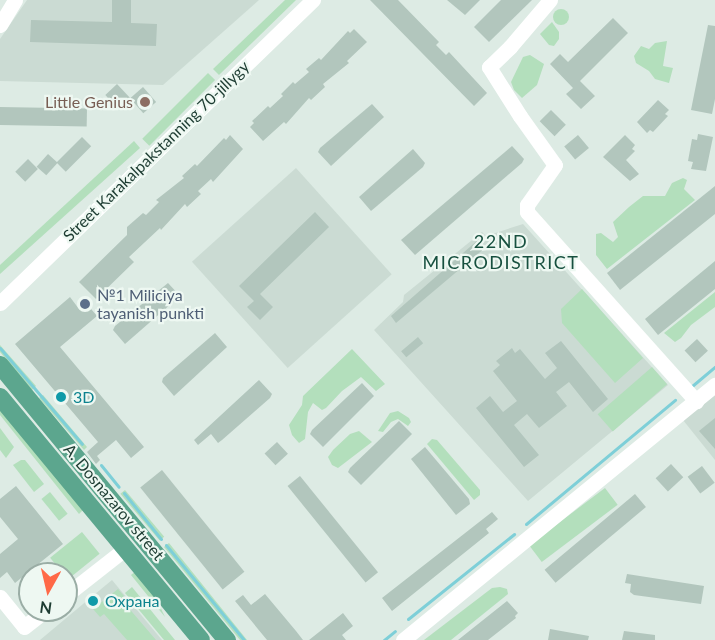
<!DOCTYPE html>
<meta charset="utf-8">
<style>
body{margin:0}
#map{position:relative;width:715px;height:640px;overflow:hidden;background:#ddebe4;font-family:Lato,sans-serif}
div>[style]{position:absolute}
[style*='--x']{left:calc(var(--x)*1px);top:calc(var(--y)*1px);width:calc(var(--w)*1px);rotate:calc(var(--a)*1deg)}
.built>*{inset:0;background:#cbdbd3;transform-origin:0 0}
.green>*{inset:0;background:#b3dfbc;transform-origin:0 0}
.round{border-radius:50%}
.stream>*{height:3px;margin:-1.5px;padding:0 1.5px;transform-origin:1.5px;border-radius:1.5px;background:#7ecfd8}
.building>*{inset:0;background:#b2c6bd;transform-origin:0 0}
.minor>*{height:15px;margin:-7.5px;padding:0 7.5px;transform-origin:7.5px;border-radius:7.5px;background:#fff}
.major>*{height:18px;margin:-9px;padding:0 9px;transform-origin:9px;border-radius:9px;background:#5ca68e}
.dots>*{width:16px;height:16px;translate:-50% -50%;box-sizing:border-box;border:3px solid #eef8f2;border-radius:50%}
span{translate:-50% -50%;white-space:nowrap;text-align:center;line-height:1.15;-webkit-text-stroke:4.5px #eef8f2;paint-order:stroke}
.education-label{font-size:16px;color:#785e54}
.right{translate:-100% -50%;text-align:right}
.street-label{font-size:16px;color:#1d3c32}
.service-label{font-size:16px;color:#4e5e75}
.left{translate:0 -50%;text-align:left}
.culture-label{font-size:16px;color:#0d838f}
.neighbourhood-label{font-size:18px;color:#17503f;letter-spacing:1.5px}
.north{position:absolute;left:18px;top:562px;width:60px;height:60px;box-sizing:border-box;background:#eef8f2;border:2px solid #9aada5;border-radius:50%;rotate:188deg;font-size:16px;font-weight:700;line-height:24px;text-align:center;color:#1d3c32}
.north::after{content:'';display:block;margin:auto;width:21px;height:27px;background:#ff6947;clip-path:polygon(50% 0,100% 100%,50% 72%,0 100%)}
</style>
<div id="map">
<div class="built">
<div style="clip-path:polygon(27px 0,259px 0,163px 85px,0 81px,0 39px)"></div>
<div style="left:296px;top:168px;width:143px;height:140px;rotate:48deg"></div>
<div style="clip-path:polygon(523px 224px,668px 385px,528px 501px,374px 330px,403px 302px,404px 295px,482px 232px,486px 236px)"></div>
<div style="clip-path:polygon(715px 395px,715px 460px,683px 420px)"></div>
<div style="clip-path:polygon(112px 580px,162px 640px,40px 640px,89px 599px)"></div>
</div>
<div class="green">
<div style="clip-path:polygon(285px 0,296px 0,219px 75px,213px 69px)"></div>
<div class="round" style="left:553px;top:9px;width:16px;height:16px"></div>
<div style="clip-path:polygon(552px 22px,559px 32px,559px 39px,554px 46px,549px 45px,540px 34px)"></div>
<div style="clip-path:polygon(667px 41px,663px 66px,673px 68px,669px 83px,655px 79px,649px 71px,636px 63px,634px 56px,641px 46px,649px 49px,655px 43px)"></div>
<div style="clip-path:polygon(530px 55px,544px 64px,537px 85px,522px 98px,514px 90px,511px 82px,523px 57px)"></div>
<div style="left:208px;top:73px;width:10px;height:93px;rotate:45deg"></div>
<div style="clip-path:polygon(134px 141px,140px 148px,0 274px,0 265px)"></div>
<div style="clip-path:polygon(683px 178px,687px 180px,684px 189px,695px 200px,607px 269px,596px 255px,596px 234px,601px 233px,613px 242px,618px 237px,613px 222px,629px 207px,643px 196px,665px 196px,672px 183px)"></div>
<div style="clip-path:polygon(582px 289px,643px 358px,615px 383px,562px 323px,561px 309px)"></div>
<div style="clip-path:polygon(715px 292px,715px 307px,691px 325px,681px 338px,675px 342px,664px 333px)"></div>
<div style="clip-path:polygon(0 345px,36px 386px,32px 390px,0 352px)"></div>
<div style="clip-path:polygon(352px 349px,385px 384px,376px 391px,361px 377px,342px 391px,326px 408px,322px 410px,313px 403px,308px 412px,305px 439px,299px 443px,292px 435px,289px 425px,302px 405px,303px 396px)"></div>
<div style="left:652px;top:367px;width:23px;height:72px;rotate:49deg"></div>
<div style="clip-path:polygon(43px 395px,87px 447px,84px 450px,39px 398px)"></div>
<div style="clip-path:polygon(0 405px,83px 510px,79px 514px,0 415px)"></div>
<div style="clip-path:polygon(398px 411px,409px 418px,411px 422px,408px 426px,398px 419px,391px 422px,383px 432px,378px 431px,390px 413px)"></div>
<div style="clip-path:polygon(0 428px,14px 447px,6px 458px,0 450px)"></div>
<div style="clip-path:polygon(359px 431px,372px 442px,338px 468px,332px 465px,328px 457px,333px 450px,350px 434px)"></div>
<div style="clip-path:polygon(432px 439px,437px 440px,480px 490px,480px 495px,474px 500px,427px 444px)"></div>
<div style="clip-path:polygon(21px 460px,25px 460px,44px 484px,34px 492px,13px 465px)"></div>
<div style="left:605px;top:488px;width:21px;height:95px;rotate:53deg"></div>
<div style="left:125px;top:490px;width:61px;height:6px;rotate:50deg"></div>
<div style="left:50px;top:492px;width:28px;height:11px;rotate:51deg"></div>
<div style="left:82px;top:532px;width:28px;height:41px;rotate:51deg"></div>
<div style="clip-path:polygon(169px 543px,247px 640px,240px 640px,164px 547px)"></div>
<div style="clip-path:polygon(136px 571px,152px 590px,165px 617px,131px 575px)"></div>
<div style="clip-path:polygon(132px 587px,175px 640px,164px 640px,125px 593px)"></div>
<div style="clip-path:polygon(500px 587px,507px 589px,508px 594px,451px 640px,424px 640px,492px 588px)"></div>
<div style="clip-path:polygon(118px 589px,124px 596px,121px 599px,156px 640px,127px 640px,104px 614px,100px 617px,93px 609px)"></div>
</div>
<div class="stream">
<div style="--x:0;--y:348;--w:126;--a:49.5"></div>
<div style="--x:692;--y:386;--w:30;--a:-40"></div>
<div style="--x:101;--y:465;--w:28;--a:51"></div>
<div style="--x:124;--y:493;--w:59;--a:51.2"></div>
<div style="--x:526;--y:524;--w:194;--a:-39.8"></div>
<div style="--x:166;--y:545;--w:123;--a:50.6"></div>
<div style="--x:408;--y:619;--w:136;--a:-38.7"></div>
<div style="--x:384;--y:640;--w:14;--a:-39"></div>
</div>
<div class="building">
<div style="clip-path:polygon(112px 0,131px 0,131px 23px,157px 24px,156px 46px,30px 42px,31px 20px,112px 22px)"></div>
<div style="clip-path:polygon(370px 0,398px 0,439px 42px,436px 45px,446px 55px,449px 52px,487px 93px,474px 106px)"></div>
<div style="clip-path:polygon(447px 0,480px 0,465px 15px)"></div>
<div style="clip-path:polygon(501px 0,532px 0,489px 42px,474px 27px)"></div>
<div style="clip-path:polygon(613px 18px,628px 33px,580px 81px,595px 96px,581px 109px,566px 94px,573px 88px,550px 64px,560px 54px,568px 62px)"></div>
<div style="clip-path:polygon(708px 25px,715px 26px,715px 99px,712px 114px,691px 110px)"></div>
<div style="clip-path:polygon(354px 29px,367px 42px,347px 61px,349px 63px,323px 84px,325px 87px,311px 100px,309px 98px,286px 124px,284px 122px,263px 141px,250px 127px,254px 123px,252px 121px,268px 106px,270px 108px,283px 96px,281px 94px,293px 82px,295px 84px,309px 72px,306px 69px,319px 58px,321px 60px,348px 31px,350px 33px)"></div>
<div style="left:117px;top:84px;width:21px;height:16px;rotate:47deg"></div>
<div style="left:143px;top:87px;width:20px;height:17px;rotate:49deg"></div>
<div style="clip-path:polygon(658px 100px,669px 110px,665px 114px,668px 116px,653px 132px,650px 130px,647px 133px,637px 122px)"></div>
<div style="clip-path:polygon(372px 104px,384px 117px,331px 166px,318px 152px,320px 148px)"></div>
<div style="left:0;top:107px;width:87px;height:18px;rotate:1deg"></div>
<div style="left:551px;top:110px;width:21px;height:16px;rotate:45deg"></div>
<div style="clip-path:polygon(698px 134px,713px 137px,706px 171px,691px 169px,693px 162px,688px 161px,692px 139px,697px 140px)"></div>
<div style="clip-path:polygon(230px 135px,243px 149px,213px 182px,211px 179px,198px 191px,201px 194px,187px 207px,185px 204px,161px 230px,160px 228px,129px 257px,134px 262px,96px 299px,79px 282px,127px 235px,127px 227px,143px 213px,146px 215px,159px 202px,156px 200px,184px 178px,182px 176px,195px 164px,197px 166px,224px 138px,226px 140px)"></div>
<div style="left:578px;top:135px;width:17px;height:18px;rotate:50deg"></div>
<div style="clip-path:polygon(625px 135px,635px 145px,632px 149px,635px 151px,626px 160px,639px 174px,630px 181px,603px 157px)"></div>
<div style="left:82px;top:137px;width:13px;height:36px;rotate:45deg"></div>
<div style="clip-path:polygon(512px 146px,524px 159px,522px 163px,415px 255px,401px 240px)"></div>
<div style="clip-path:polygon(413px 149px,425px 163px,423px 167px,371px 211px,359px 197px)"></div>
<div style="left:48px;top:154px;width:13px;height:17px;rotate:42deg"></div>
<div style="left:28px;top:159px;width:14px;height:18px;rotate:45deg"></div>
<div style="clip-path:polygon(715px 186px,715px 214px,620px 290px,607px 273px)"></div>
<div style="clip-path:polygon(315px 212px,329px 227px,260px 294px,273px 307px,260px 320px,247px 307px,254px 301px,239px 286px)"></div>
<div style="clip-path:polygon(479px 239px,486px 247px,396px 323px,391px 316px)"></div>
<div style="clip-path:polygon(715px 261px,715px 289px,658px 335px,645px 319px)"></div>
<div style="clip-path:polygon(168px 283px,180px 296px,125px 344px,113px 330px,115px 326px)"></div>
<div style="clip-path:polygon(70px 297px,79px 309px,86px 303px,97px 316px,60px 347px,144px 447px,131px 458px,116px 440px,97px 456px,100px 460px,96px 464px,87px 452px,98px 442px,15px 344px)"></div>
<div style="clip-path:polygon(215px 333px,227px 347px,174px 396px,162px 382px,163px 378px)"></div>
<div style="left:418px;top:337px;width:8px;height:22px;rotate:50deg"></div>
<div style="left:697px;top:339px;width:16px;height:17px;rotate:47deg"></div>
<div style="clip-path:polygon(561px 341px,608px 399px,593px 412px,569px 382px,556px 392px,567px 406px,539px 428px,527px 414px,514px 425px,539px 455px,524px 467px,476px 408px,490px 396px,503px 412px,517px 401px,493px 371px,500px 365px,496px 361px,512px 348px,515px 353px,520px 349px,545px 379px,557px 368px,545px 353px)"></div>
<div style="clip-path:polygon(259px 380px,272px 394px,270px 398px,222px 440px,218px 443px,211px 434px,198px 445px,194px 440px)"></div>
<div style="clip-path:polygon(362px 383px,374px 396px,323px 447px,310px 434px,312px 430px)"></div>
<div style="clip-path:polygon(715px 418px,715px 449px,699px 431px)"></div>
<div style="clip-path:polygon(399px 421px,412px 434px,361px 485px,348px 472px,350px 468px)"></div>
<div style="left:277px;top:442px;width:16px;height:17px;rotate:47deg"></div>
<div style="clip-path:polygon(425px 447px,469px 499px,470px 504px,456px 515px,411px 459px)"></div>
<div style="left:671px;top:464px;width:18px;height:21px;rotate:47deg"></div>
<div style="left:702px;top:466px;width:21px;height:18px;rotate:53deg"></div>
<div style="left:162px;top:470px;width:131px;height:28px;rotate:51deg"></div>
<div style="left:300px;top:476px;width:124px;height:16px;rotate:51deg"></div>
<div style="clip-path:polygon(16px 486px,63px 544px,15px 583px,7px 572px,0 578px,0 554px,18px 539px,0 517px,0 499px)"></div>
<div style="left:635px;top:494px;width:17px;height:118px;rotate:50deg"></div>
<div style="clip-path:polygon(492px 512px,498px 519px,486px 529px,489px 533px,392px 611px,382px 598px)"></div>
<div style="clip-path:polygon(627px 574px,704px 586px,701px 604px,634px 595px,630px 592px,631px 584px,625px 583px)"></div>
<div style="clip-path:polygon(265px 594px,296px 631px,303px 640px,267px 640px,235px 601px,243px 595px,251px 605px)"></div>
<div style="clip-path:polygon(94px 595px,99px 602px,93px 607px,87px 600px)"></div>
<div style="clip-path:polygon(507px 601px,518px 613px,515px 616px,516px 618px,488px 640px,458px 640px)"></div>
<div style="clip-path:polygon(343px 613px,353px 626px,342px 635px,346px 640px,309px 640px)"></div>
<div style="clip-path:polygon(550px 629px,589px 636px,588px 640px,548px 640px)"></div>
<div style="clip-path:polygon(624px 631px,655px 635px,655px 640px,622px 640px)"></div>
</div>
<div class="minor">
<div style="--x:550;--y:0;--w:62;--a:130.4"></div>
<div style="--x:510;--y:47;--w:29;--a:136"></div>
<div style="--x:489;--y:67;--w:58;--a:57.7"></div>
<div style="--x:520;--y:116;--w:60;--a:54.5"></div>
<div style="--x:555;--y:165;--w:49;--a:125"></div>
<div style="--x:527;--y:205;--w:7;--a:90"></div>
<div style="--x:527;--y:212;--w:254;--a:48.2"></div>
<div style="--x:0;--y:25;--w:29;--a:-59"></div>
<div style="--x:0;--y:303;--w:436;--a:-44.1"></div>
<div style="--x:66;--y:595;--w:76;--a:-38.1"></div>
<div style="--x:0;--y:597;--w:38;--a:51"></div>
<div style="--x:24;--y:627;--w:28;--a:-38"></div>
<div style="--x:403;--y:640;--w:403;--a:-39.3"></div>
</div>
<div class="major">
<div style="--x:0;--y:365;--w:357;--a:50.5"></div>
<div style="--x:0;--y:397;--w:315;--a:50.4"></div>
</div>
<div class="dots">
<div style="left:145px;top:102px;background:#8d6e63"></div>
<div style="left:85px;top:304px;background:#5c6f8a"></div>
<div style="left:61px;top:397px;background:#0f9aa8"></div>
<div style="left:93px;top:601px;background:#0f9aa8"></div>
</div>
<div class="education-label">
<span class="right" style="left:133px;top:102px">Little Genius</span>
</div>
<div class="street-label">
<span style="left:156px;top:151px;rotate:-44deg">Street Karakalpakstanning 70-jillygy</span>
<span style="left:114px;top:502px;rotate:50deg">A. Dosnazarov street</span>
</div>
<div class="service-label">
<span class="left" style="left:97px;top:304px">№1 Miliciya<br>tayanish punkti</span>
</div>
<div class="culture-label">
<span class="left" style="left:73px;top:397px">3D</span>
<span class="left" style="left:105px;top:601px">Охрана</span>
</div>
<div class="neighbourhood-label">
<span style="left:501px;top:252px">22ND<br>MICRODISTRICT</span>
</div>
<div class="north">N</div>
</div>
